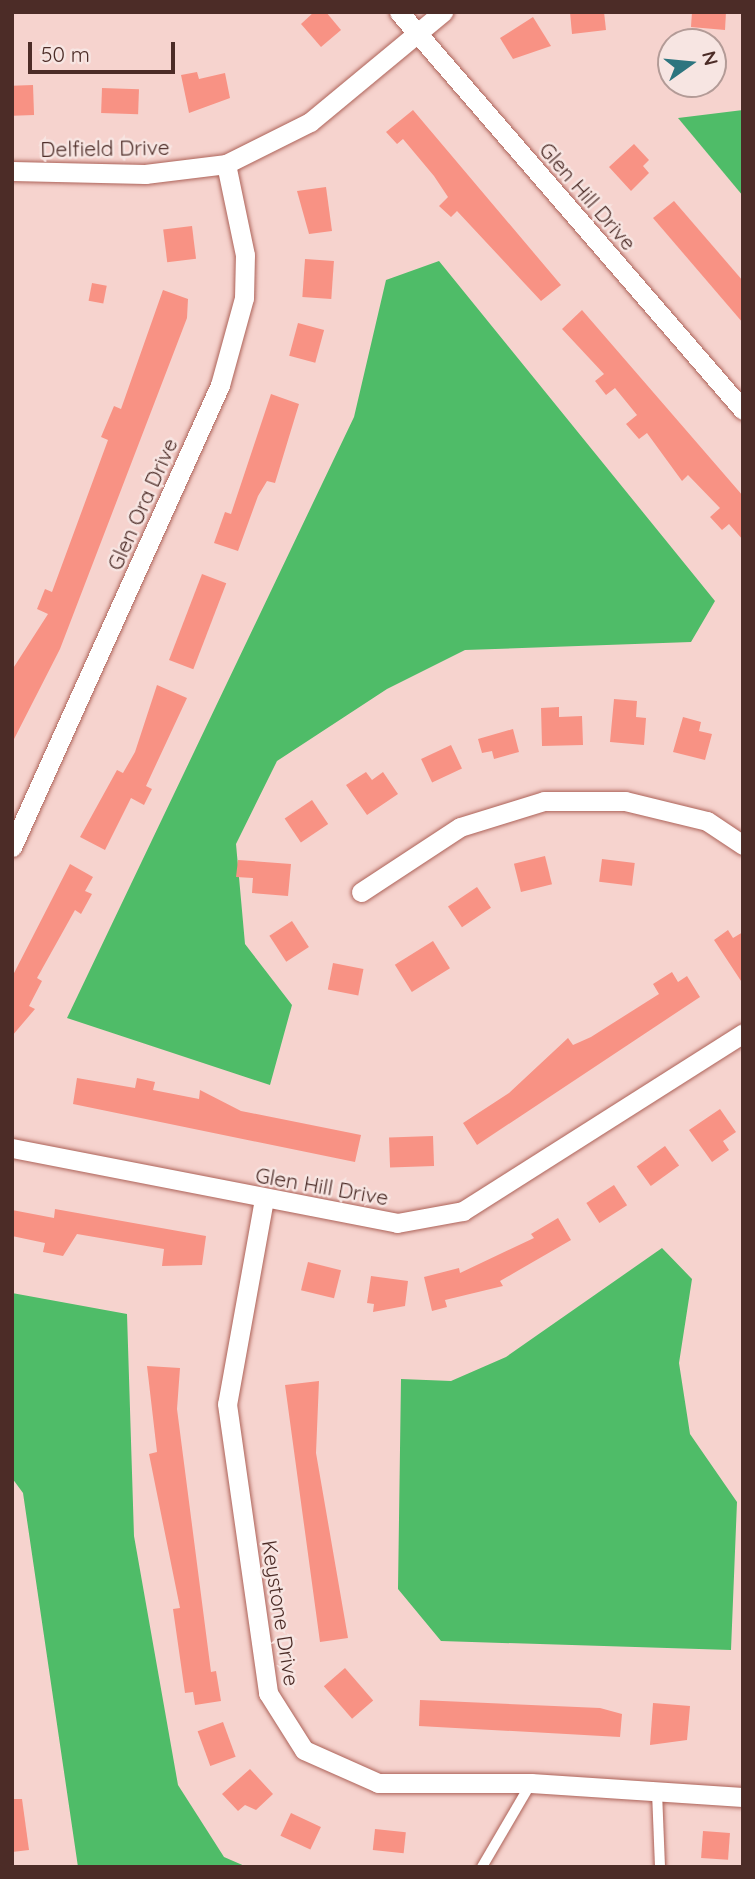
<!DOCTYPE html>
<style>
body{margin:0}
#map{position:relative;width:755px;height:1879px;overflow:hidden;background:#f6d3ce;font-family:Quicksand,sans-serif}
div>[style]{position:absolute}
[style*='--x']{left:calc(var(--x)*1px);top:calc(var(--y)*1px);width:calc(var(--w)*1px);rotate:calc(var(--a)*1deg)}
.forest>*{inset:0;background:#4fbc68}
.building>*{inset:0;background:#f89284;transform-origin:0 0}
.roads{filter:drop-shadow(0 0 2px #ad6359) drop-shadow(0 0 2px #ad6359)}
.lane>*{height:10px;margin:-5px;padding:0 5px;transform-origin:5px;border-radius:5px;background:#fff}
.street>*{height:19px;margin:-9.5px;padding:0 9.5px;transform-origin:9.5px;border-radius:9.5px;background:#fff}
span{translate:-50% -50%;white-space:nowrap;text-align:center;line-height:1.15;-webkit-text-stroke:5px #f7e5e2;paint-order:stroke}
.street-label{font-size:21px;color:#4c2c27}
.frame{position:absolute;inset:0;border:14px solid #4c2c27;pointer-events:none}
.north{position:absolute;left:657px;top:28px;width:70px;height:70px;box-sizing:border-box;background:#f7e5e2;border:2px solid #b39b97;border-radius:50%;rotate:75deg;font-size:19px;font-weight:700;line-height:28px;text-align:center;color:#4c2c27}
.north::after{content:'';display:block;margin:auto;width:24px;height:32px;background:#2d757f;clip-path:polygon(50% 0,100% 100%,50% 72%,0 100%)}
.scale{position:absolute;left:28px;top:42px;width:147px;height:32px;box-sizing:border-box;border:4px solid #4c2c27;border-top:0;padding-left:9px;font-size:21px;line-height:24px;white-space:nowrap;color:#4c2c27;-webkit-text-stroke:5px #f7e5e2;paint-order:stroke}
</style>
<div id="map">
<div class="forest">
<div style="clip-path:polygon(743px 110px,743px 196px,678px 118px)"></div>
<div style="clip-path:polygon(439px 261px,715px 601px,691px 642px,465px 650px,387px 689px,277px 761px,236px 844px,245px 944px,292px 1005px,270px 1085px,67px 1018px,354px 417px,386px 280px)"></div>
<div style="clip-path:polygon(662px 1248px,692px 1279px,679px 1363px,690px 1434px,737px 1502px,731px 1650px,441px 1641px,398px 1589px,401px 1379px,451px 1381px,506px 1357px)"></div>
<div style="clip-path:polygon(12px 1293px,127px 1314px,134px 1536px,178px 1785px,224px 1857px,247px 1867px,78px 1867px,23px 1493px,12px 1478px)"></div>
</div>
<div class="building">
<div style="clip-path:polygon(314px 12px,326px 12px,341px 30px,321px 47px,301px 24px)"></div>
<div style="clip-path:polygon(570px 12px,604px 12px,606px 30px,572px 34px)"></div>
<div style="clip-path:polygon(692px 12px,726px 12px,725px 30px,691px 27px)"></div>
<div style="clip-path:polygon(533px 17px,551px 46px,513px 59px,500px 38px)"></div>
<div style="clip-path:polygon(197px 72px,199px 79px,225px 73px,230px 98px,189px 113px,181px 75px)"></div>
<div style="left:33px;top:85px;width:30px;height:21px;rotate:88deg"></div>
<div style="left:102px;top:88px;width:37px;height:25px;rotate:2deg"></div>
<div style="clip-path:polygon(413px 110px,561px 285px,541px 301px,457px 211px,451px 217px,439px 206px,448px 197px,434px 176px,403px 139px,397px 144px,386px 132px)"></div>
<div style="clip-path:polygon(634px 144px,649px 160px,643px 166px,649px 173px,631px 191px,609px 167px)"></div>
<div style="clip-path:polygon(326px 187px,332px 231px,309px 234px,297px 191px)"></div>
<div style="clip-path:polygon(674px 201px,743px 281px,743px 323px,653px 218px)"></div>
<div style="left:192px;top:226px;width:33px;height:29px;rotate:83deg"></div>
<div style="left:305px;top:259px;width:29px;height:38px;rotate:4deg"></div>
<div style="left:92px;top:283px;width:15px;height:18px;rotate:11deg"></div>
<div style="clip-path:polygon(163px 290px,188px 299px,187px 318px,60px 649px,12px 743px,12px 670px,48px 614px,37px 609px,45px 589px,52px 592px,108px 440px,101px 437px,114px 406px,121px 409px)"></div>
<div style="clip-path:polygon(582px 310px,743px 496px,743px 540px,729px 524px,722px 530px,710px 517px,720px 508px,688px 475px,682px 481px,647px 433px,639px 439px,626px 424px,637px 415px,615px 388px,606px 395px,595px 381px,604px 374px,562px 329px)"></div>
<div style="left:298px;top:323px;width:27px;height:34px;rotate:15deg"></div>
<div style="clip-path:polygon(271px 394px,299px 404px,275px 483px,267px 481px,258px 496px,238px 551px,214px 543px,225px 512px,231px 514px)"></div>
<div style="left:202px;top:574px;width:26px;height:92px;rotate:21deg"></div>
<div style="clip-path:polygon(157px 685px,187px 698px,146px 786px,152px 789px,144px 805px,131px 798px,105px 850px,80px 837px,117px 770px,123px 773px,135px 752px)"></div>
<div style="clip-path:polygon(614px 699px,637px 701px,636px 717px,646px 718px,644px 745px,610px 742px)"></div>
<div style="clip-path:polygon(559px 707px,559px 717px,582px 716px,583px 745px,542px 746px,541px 708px)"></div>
<div style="clip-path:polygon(683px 717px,701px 722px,699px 731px,712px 734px,705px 760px,673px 752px)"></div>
<div style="clip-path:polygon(513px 729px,519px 752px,494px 759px,492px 751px,482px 753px,478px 739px)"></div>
<div style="left:451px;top:745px;width:26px;height:33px;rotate:65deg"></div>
<div style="clip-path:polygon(366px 772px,372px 780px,383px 772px,398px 794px,367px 815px,346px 785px)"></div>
<div style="left:312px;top:800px;width:29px;height:33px;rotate:56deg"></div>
<div style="left:545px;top:856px;width:29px;height:32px;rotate:76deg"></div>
<div style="left:602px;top:859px;width:33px;height:23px;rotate:7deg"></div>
<div style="clip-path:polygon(238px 860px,291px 864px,288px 896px,252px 893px,253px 878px,236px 877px)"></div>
<div style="clip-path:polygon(70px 864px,93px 877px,85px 891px,92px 894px,81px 914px,75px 910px,37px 978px,42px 981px,29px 1006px,35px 1009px,12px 1036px,12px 977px)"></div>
<div style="left:477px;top:887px;width:25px;height:35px;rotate:56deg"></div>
<div style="left:292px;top:921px;width:31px;height:27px;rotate:57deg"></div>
<div style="clip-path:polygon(728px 930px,733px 938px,743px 932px,743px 984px,714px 940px)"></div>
<div style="left:433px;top:941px;width:32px;height:45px;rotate:58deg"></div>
<div style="left:333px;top:963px;width:31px;height:27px;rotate:11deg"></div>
<div style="clip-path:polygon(672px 972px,678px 982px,687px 976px,700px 997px,477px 1145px,463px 1123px,509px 1093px,568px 1038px,573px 1045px,591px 1037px,659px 994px,653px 984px)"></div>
<div style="clip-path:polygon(77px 1078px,135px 1088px,137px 1078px,155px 1082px,153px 1090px,199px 1099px,200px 1090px,241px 1111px,361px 1135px,355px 1162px,73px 1104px)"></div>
<div style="clip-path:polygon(720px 1109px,736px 1132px,723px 1141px,729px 1150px,712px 1162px,689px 1130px)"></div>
<div style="left:433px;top:1136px;width:30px;height:44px;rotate:88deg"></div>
<div style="left:665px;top:1146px;width:24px;height:35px;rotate:54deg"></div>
<div style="left:614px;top:1185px;width:24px;height:33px;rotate:57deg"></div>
<div style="clip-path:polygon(55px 1209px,206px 1236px,202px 1265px,162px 1266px,164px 1249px,77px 1234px,63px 1256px,43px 1252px,45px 1243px,12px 1236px,12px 1210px,54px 1218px)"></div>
<div style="clip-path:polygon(558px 1218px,571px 1240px,500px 1281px,503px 1286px,445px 1300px,447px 1307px,432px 1311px,424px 1277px,459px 1268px,460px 1273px,534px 1238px,531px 1234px)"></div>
<div style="left:308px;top:1262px;width:34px;height:29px;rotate:14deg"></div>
<div style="clip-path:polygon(371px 1276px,408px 1281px,405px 1306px,373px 1312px,374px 1304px,367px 1303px)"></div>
<div style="clip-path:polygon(147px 1366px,180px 1368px,177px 1409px,211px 1672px,216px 1671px,221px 1701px,195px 1705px,193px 1692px,185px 1693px,173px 1609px,180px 1608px,149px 1454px,157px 1452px)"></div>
<div style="clip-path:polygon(319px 1381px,316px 1453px,348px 1638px,320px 1642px,285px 1385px)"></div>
<div style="left:345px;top:1668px;width:43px;height:28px;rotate:49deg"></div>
<div style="clip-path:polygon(420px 1700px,600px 1708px,622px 1714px,620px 1737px,419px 1726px)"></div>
<div style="clip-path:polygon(653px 1703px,690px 1706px,687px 1740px,650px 1745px)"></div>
<div style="left:223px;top:1722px;width:37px;height:27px;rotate:70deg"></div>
<div style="clip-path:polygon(250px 1769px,273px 1794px,256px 1810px,245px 1805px,238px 1811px,222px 1794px)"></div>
<div style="clip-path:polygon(12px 1799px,22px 1799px,29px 1850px,12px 1852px)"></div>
<div style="left:291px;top:1813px;width:33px;height:25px;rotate:25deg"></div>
<div style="left:375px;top:1829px;width:31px;height:21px;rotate:6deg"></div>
<div style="left:703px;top:1831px;width:27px;height:27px;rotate:4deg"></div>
</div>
<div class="roads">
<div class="lane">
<div style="--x:657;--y:1792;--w:75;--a:87.7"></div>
<div style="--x:482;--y:1867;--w:97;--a:-59.7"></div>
</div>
<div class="street">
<div style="--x:399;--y:12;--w:526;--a:49.16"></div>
<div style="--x:12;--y:171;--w:133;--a:1.3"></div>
<div style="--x:145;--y:174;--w:82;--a:-7"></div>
<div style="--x:226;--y:164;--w:94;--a:-26.6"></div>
<div style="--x:310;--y:122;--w:173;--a:-39.6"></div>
<div style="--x:12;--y:847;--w:507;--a:-65.76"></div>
<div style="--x:220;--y:385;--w:90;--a:-74.6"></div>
<div style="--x:244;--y:298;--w:43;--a:-88.7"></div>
<div style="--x:245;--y:255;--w:93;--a:-101.8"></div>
<div style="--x:361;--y:892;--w:118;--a:-33.3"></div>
<div style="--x:460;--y:827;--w:88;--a:-17.2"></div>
<div style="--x:544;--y:801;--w:81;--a:0"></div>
<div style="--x:625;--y:801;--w:84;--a:13.7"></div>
<div style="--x:707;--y:821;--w:43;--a:33.7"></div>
<div style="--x:12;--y:1148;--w:392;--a:11"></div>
<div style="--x:397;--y:1223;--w:67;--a:-10.3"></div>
<div style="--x:463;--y:1211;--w:332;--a:-32.4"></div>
<div style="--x:264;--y:1199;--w:208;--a:100.2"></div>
<div style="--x:227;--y:1404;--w:292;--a:81.9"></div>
<div style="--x:268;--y:1693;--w:67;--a:57.7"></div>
<div style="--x:304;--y:1750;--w:81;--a:24"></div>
<div style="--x:378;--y:1783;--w:153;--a:0"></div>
<div style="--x:531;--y:1783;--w:212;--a:3.8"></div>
</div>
</div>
<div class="street-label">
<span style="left:105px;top:148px;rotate:-1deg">Delfield Drive</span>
<span style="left:588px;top:196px;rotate:49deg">Glen Hill Drive</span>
<span style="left:142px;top:504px;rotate:-66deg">Glen Ora Drive</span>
<span style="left:322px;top:1186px;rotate:10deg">Glen Hill Drive</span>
<span style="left:281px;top:1613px;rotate:81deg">Keystone Drive</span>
</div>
<div class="frame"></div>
<div class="north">N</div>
<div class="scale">50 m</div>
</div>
